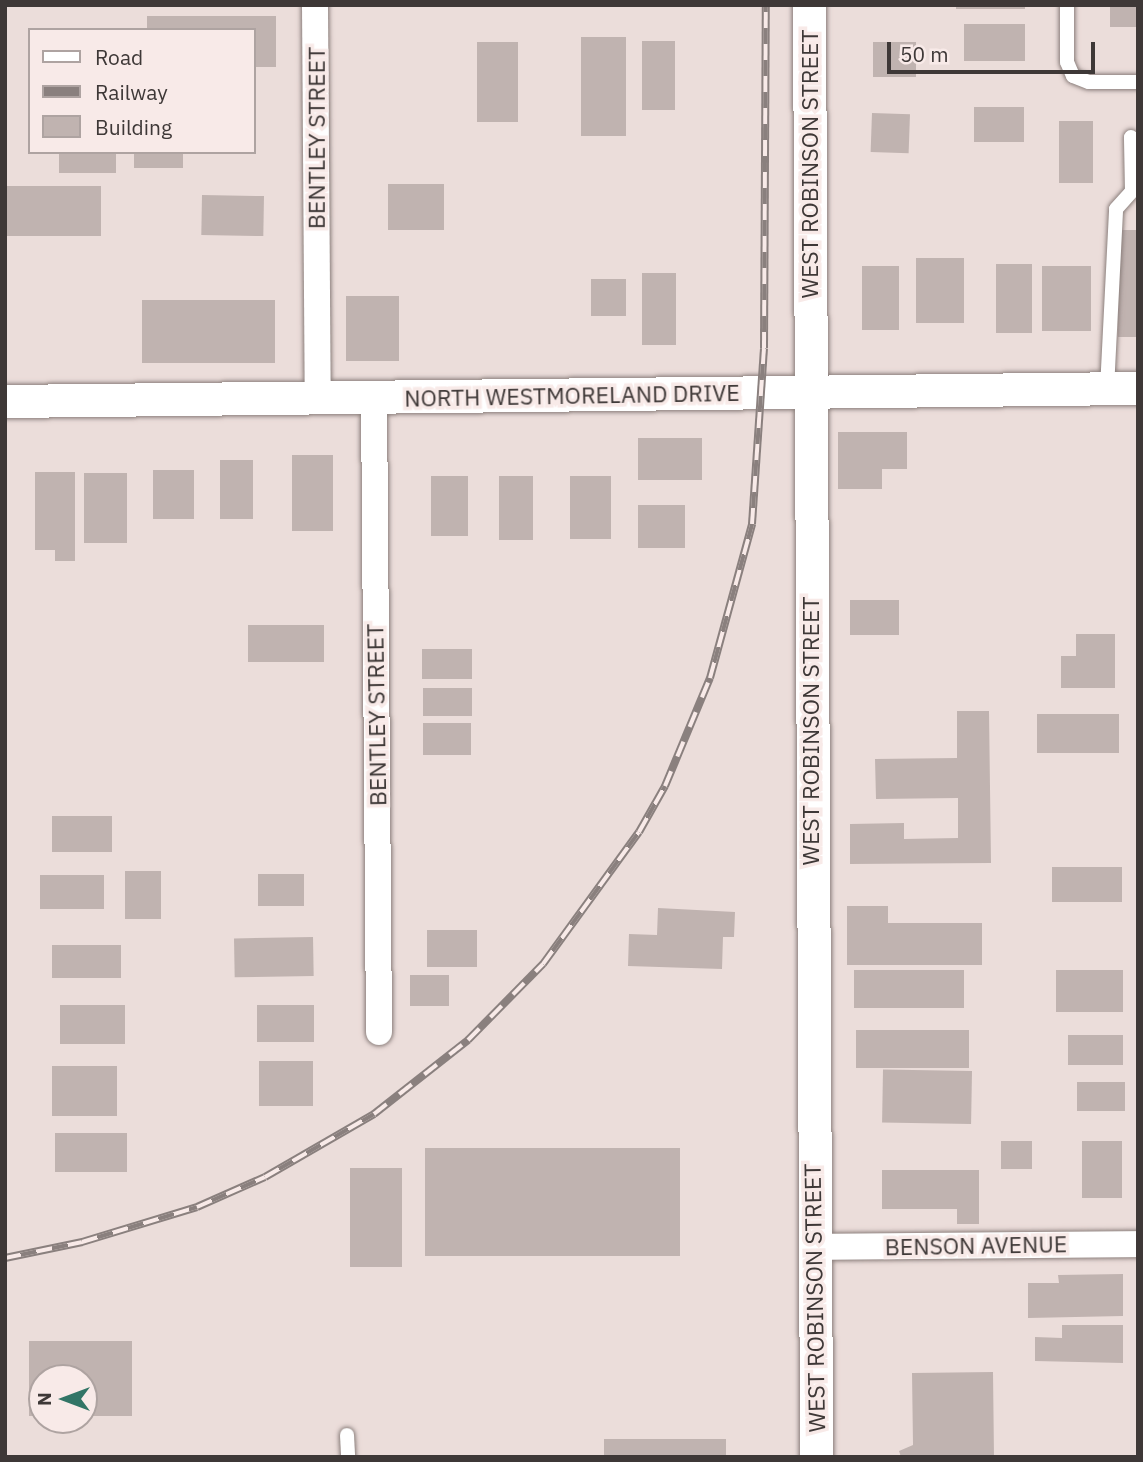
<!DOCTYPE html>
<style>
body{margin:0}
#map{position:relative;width:1143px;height:1462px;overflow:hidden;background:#ebddda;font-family:"IBM Plex Sans",sans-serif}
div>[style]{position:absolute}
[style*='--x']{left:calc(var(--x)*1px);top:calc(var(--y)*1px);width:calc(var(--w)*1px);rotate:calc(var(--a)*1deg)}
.building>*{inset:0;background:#c0b3b0;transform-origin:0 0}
.roads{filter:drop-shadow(0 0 2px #8b7f7c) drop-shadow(0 0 2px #8b7f7c)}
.service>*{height:14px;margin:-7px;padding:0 7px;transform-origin:7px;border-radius:7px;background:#fff}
.minor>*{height:26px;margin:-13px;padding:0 13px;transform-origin:13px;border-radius:13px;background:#fff}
.tertiary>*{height:33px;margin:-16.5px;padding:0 16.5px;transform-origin:16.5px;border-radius:16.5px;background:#fff}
.rail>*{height:8px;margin-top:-4px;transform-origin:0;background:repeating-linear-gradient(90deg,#f8eae8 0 16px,#8a807e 0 32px);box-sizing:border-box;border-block:2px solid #8a807e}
span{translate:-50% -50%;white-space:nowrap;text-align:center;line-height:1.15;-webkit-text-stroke:7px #f8eae8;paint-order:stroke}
.street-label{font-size:23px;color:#3e3837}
.frame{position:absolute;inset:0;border:7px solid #3e3837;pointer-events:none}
.legend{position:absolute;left:28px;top:28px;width:228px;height:126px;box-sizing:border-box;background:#f8eae8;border:2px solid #aea3a1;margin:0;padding:9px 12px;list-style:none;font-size:21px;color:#3e3837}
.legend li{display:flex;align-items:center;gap:14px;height:35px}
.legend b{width:35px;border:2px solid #aea3a1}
.north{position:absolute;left:28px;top:1364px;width:70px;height:70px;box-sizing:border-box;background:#f8eae8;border:2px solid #aea3a1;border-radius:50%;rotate:270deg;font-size:19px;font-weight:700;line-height:28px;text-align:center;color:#3e3837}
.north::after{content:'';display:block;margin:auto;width:24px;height:32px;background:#327566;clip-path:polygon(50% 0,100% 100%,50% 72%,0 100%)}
.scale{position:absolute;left:887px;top:42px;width:208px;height:32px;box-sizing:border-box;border:4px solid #3e3837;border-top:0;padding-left:9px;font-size:21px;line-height:24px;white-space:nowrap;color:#3e3837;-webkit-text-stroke:5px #f8eae8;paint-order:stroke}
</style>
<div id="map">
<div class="building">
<div style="left:956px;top:5px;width:69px;height:4px"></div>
<div style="left:1110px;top:5px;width:28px;height:22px"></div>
<div style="clip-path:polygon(147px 16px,276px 16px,276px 67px,254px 67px,254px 30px,147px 30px)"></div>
<div style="left:964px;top:24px;width:61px;height:37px"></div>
<div style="left:581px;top:37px;width:45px;height:99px"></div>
<div style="left:642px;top:41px;width:33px;height:69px"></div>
<div style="left:477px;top:42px;width:41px;height:80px"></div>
<div style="left:873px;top:42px;width:43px;height:35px"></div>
<div style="left:974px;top:107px;width:50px;height:35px"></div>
<div style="left:872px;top:113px;width:38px;height:39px;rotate:2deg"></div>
<div style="left:1059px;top:121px;width:34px;height:62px"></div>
<div style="left:59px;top:152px;width:57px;height:21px"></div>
<div style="left:134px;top:152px;width:49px;height:16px"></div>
<div style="left:388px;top:184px;width:56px;height:46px"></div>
<div style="left:6px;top:186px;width:95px;height:50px"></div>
<div style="left:202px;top:195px;width:62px;height:40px;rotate:1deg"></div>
<div style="left:1118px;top:230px;width:20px;height:107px"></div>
<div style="left:916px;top:258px;width:48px;height:65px"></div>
<div style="left:996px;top:264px;width:36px;height:69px"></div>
<div style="left:862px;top:266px;width:37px;height:64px"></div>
<div style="left:1042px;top:266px;width:49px;height:65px"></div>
<div style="left:642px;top:273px;width:34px;height:72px"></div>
<div style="left:591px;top:279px;width:35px;height:37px"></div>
<div style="left:346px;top:296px;width:53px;height:65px"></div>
<div style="left:142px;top:300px;width:133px;height:63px"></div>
<div style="clip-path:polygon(838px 432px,907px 432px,907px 469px,882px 469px,882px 489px,838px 489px)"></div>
<div style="left:638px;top:438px;width:64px;height:42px"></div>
<div style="left:292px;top:455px;width:41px;height:76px"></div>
<div style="left:220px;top:460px;width:33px;height:59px"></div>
<div style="left:153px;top:470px;width:41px;height:49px"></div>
<div style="clip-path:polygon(35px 472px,75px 472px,75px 561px,55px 561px,55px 550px,35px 550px)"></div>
<div style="left:84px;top:473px;width:43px;height:70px"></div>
<div style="left:431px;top:476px;width:37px;height:60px"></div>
<div style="left:499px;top:476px;width:34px;height:64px"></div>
<div style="left:570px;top:476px;width:41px;height:63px"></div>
<div style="left:638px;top:505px;width:47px;height:43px"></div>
<div style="left:850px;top:600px;width:49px;height:35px"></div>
<div style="left:248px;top:625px;width:76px;height:37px"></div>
<div style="clip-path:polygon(1076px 634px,1115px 634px,1115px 688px,1061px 688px,1061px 656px,1076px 656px)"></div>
<div style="left:422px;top:649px;width:50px;height:30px"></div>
<div style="left:423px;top:688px;width:49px;height:28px"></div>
<div style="clip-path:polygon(957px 711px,989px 711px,991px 863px,850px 864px,850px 824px,904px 823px,904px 839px,958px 838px,958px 798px,876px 799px,875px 759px,957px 758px)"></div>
<div style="left:1037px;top:714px;width:82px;height:39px"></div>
<div style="left:423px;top:723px;width:48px;height:32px"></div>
<div style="left:52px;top:816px;width:60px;height:36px"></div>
<div style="left:1052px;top:867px;width:70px;height:35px"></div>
<div style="left:125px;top:871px;width:36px;height:48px"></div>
<div style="left:258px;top:874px;width:46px;height:32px"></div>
<div style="left:40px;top:875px;width:64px;height:34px"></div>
<div style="clip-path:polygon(847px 906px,888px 906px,888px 923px,982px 923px,982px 965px,847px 965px)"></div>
<div style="clip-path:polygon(658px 908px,735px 912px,734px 937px,723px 937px,722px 969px,628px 966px,629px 934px,657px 935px)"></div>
<div style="left:427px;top:930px;width:50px;height:37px"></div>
<div style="left:313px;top:937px;width:39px;height:79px;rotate:89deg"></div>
<div style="left:121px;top:945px;width:33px;height:69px;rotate:90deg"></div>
<div style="left:854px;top:970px;width:110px;height:38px"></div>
<div style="left:1056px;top:970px;width:67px;height:42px"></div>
<div style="left:410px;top:975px;width:39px;height:31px"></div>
<div style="left:60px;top:1005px;width:65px;height:39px"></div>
<div style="left:257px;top:1005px;width:57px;height:37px"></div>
<div style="left:969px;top:1030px;width:38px;height:113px;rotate:90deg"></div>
<div style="left:1068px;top:1035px;width:55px;height:30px"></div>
<div style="left:259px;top:1061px;width:54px;height:45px"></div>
<div style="left:52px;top:1066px;width:65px;height:50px"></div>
<div style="left:972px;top:1071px;width:53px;height:89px;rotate:91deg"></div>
<div style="left:1077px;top:1082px;width:48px;height:29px"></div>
<div style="left:55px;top:1133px;width:72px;height:39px"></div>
<div style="left:1001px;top:1141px;width:31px;height:28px"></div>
<div style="left:1082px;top:1141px;width:40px;height:57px"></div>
<div style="left:425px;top:1148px;width:255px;height:108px"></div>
<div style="left:350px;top:1168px;width:52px;height:99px"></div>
<div style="clip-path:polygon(882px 1170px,979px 1170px,979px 1224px,957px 1224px,957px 1209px,882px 1209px)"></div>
<div style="clip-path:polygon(1123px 1274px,1123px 1316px,1028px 1318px,1028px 1283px,1059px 1283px,1058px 1275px)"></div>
<div style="clip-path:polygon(1062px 1325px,1123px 1325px,1123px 1363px,1035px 1361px,1035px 1337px,1062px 1338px)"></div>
<div style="clip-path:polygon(29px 1341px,132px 1341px,132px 1416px,84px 1416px,84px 1378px,42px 1378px,42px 1416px,29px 1416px)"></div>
<div style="clip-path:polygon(993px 1372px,994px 1457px,901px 1457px,899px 1451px,913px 1445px,912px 1373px)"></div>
<div style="left:726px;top:1439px;width:18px;height:122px;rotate:90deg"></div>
</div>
<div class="roads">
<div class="service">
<div style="--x:1067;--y:5;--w:57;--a:90"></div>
<div style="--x:1067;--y:62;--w:15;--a:67"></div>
<div style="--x:1073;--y:76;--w:17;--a:21"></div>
<div style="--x:1089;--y:82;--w:49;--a:0"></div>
<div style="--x:1107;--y:389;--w:180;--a:-87.1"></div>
<div style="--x:1116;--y:209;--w:24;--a:-48"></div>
<div style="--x:1132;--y:191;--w:54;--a:-91.1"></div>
<div style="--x:347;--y:1435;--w:22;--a:87"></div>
</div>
<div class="minor">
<div style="--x:315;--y:5;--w:392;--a:89.6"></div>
<div style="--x:374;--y:397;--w:635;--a:89.55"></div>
<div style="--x:813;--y:1247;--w:325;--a:-0.5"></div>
</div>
<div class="tertiary">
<div style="--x:809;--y:5;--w:1452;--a:89.72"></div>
<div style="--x:5;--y:401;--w:1133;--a:-0.66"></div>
</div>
</div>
<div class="rail">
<div style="--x:5;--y:1258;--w:79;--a:-11.7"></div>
<div style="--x:82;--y:1242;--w:120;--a:-16.9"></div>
<div style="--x:197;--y:1207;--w:74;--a:-23.8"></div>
<div style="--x:265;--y:1177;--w:126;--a:-30"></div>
<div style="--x:374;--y:1114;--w:120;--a:-38.2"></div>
<div style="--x:468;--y:1040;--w:107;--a:-45.4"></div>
<div style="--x:543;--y:964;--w:163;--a:-54"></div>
<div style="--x:639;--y:832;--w:53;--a:-60.5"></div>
<div style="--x:665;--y:786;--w:117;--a:-67.4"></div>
<div style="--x:710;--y:678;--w:160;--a:-74.7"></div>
<div style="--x:752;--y:524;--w:176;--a:-86.1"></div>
<div style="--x:764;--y:348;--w:343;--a:-89.7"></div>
</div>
<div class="street-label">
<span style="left:316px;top:138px;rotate:-90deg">BENTLEY STREET</span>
<span style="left:809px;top:164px;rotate:-90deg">WEST ROBINSON STREET</span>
<span style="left:572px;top:395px;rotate:-1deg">NORTH WESTMORELAND DRIVE</span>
<span style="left:376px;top:715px;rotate:-91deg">BENTLEY STREET</span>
<span style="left:810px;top:731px;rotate:-90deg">WEST ROBINSON STREET</span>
<span style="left:976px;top:1245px;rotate:-1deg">BENSON AVENUE</span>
<span style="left:814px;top:1298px;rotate:-91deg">WEST ROBINSON STREET</span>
</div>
<div class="frame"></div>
<ul class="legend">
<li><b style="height:9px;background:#fff"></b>Road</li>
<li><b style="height:9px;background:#8a807e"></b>Railway</li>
<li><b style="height:19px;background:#c0b3b0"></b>Building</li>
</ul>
<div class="north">N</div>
<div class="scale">50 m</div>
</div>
